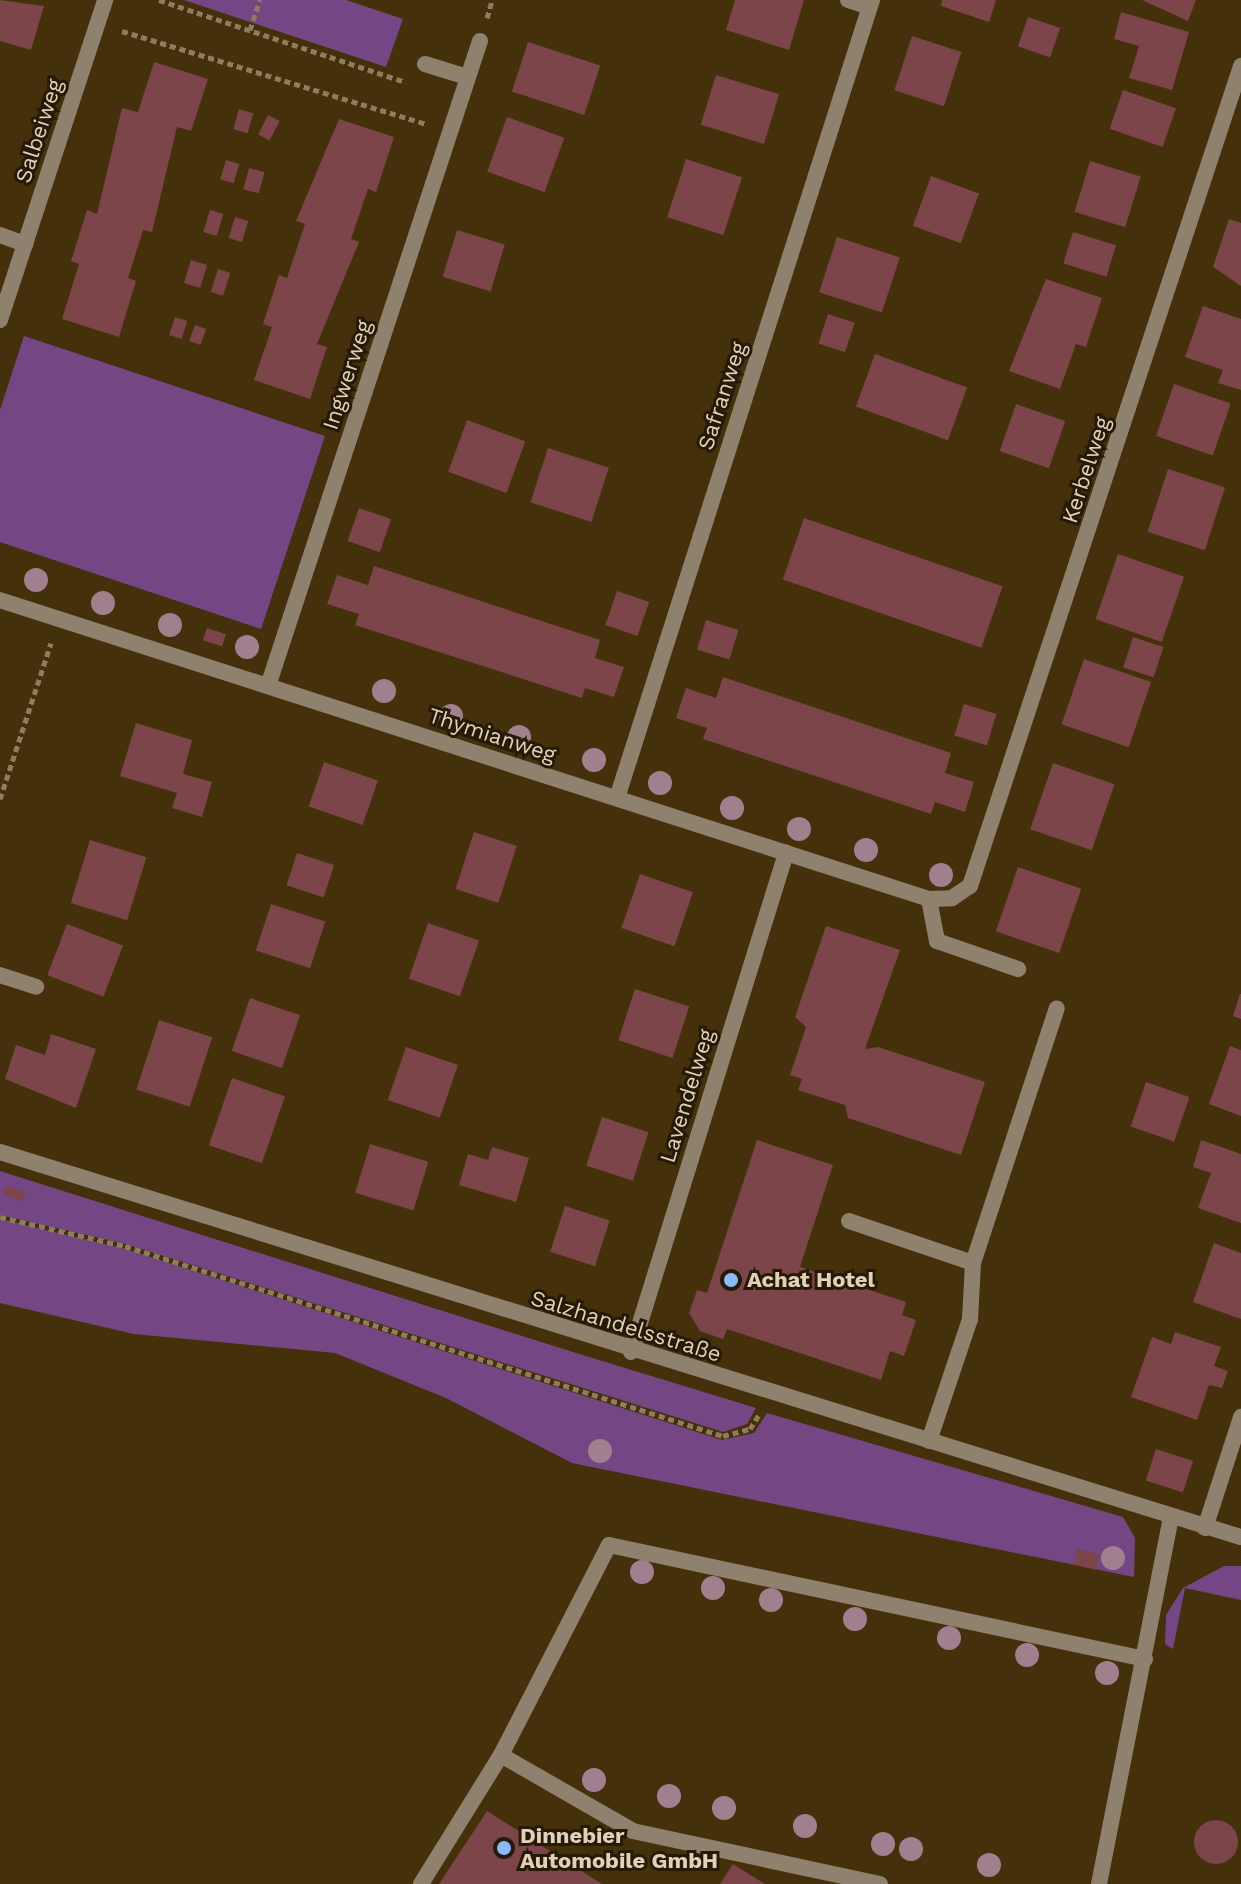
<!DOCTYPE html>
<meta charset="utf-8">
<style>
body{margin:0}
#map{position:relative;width:1241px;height:1884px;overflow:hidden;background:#45300c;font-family:"Work Sans",sans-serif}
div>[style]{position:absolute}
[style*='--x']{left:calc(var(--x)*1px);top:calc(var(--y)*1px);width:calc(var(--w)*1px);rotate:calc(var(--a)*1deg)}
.green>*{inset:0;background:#744784}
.building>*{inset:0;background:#7b4549;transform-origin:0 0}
.round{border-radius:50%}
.path>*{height:5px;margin-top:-2.5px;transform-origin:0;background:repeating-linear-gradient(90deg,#8f7c5e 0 6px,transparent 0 10px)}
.service>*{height:16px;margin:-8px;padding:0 8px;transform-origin:8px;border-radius:8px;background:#8f816e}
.minor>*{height:16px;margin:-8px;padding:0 8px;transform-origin:8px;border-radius:8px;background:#8f816e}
.trees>*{width:24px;height:24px;margin:-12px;border-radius:50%;background:#a0808f}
.dots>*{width:22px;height:22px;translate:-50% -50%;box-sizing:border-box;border:4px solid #261a07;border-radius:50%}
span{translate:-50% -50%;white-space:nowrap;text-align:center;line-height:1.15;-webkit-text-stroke:6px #261a07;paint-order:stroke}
.street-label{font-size:22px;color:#e2d1ba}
.poi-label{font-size:22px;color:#e2d1ba;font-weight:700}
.left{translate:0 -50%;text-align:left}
</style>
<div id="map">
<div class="green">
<div style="clip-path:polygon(184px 0,346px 0,403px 19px,386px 67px)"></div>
<div style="clip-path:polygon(24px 336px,325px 436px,261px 629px,0 542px,0 410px)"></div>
<div style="clip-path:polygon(0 1171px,576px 1353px,756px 1408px,747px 1424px,723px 1432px,126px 1244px,0 1215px)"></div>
<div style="clip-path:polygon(0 1219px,125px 1249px,722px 1440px,754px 1433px,767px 1413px,1123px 1517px,1135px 1538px,1134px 1577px,572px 1463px,446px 1398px,335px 1353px,134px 1334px,0 1303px)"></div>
<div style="clip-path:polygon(1224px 1566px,1241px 1566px,1241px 1600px,1185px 1588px,1173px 1649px,1165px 1644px,1166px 1615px,1183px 1588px)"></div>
</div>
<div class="building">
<div style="clip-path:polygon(0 0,44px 6px,31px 50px,0 41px)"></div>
<div style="clip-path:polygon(735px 0,804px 0,789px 50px,726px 30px)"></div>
<div style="clip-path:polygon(942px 0,996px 0,989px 22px,941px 6px)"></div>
<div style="clip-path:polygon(1142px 0,1196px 0,1188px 21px)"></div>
<div style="clip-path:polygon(1121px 12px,1189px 32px,1172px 90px,1129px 78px,1139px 46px,1114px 39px)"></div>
<div style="left:1028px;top:17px;width:34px;height:31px;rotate:19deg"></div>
<div style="left:912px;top:36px;width:52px;height:57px;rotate:18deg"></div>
<div style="left:528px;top:42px;width:76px;height:52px;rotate:18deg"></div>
<div style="clip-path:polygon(154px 62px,208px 79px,191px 131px,177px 127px,152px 232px,143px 230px,128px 278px,136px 281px,119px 337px,62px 319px,79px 264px,71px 261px,87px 210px,97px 214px,122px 108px,138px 112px)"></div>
<div style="left:716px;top:75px;width:66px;height:52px;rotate:17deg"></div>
<div style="left:1123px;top:90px;width:56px;height:41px;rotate:19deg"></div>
<div style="left:239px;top:109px;width:15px;height:21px;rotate:16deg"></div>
<div style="left:268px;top:115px;width:13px;height:22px;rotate:27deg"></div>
<div style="left:507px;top:117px;width:61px;height:58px;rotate:20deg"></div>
<div style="clip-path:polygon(339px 119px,394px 137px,376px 192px,368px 189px,351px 239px,359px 242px,317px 344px,327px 347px,310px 399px,254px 380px,272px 327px,263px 324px,279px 275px,287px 278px,305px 224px,296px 221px)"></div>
<div style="left:686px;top:159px;width:59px;height:61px;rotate:18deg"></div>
<div style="left:226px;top:160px;width:14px;height:20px;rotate:17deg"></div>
<div style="left:1090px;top:161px;width:53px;height:53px;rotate:17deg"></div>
<div style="left:249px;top:168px;width:16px;height:22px;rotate:15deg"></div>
<div style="left:931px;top:176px;width:51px;height:53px;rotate:20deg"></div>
<div style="left:210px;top:210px;width:14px;height:23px;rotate:17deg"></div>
<div style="left:235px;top:217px;width:14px;height:22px;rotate:17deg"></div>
<div style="clip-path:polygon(1229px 219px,1241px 223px,1241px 286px,1213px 267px)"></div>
<div style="left:457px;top:230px;width:50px;height:49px;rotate:17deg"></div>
<div style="left:1073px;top:232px;width:45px;height:33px;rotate:17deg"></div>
<div style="left:837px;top:237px;width:66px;height:58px;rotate:18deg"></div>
<div style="left:191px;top:260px;width:17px;height:24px;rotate:17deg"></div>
<div style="left:218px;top:269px;width:13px;height:24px;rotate:18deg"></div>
<div style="clip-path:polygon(1046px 279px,1102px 298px,1086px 347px,1076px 344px,1060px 389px,1009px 371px)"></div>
<div style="clip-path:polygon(1203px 306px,1241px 319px,1241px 390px,1218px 383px,1223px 370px,1185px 357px)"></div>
<div style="left:828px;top:314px;width:28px;height:31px;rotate:18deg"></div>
<div style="left:175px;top:317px;width:13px;height:19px;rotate:18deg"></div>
<div style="left:195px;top:325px;width:12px;height:17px;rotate:20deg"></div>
<div style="left:875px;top:354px;width:98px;height:56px;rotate:20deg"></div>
<div style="left:1174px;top:384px;width:60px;height:55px;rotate:19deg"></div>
<div style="left:1016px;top:404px;width:52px;height:50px;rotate:19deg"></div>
<div style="left:467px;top:420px;width:62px;height:55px;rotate:20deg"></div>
<div style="left:548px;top:448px;width:64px;height:57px;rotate:18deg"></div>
<div style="left:1168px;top:469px;width:60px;height:66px;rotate:18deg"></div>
<div style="left:359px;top:508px;width:34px;height:35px;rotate:19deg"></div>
<div style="left:804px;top:518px;width:210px;height:65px;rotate:19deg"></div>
<div style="left:1118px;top:554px;width:70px;height:69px;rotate:19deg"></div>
<div style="clip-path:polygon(374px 566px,600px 640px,595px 658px,624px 667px,614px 697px,585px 688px,582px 698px,355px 625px,359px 614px,327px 604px,337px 575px,368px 585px)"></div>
<div style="left:617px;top:591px;width:34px;height:36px;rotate:19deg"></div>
<div style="left:706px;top:620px;width:34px;height:31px;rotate:17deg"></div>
<div style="left:207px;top:628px;width:20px;height:13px;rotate:18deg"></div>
<div style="left:1133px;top:637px;width:32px;height:32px;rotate:18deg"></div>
<div style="left:1084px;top:659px;width:71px;height:69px;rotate:19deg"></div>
<div style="clip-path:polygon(723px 677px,951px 753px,945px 773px,974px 782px,965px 812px,935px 802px,931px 814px,703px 739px,707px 728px,676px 718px,686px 688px,716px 698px)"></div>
<div style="left:964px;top:704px;width:34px;height:33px;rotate:17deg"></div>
<div style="clip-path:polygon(136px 723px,192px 740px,183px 774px,212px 782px,202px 817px,172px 808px,177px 793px,120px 776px)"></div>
<div style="left:324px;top:762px;width:57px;height:47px;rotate:19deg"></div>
<div style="left:1053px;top:763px;width:65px;height:70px;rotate:19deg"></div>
<div style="left:474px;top:832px;width:45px;height:60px;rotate:18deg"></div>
<div style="left:90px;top:840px;width:59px;height:66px;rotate:17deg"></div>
<div style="left:297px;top:853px;width:39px;height:34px;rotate:18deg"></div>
<div style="left:1018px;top:867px;width:67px;height:68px;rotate:19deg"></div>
<div style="left:640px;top:874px;width:56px;height:57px;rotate:19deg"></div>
<div style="left:271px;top:904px;width:57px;height:49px;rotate:18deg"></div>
<div style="left:428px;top:923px;width:54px;height:59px;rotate:19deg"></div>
<div style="left:67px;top:924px;width:60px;height:55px;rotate:21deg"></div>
<div style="clip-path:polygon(826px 926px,900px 950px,865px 1049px,878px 1047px,985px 1082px,961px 1155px,848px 1118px,845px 1105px,798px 1090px,802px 1079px,790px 1075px,806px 1027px,795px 1017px)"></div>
<div style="left:635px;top:989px;width:57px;height:54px;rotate:18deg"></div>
<div style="clip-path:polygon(1240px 994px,1241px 994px,1241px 1019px,1233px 1016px)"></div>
<div style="left:250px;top:998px;width:53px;height:56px;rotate:19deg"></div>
<div style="left:159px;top:1020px;width:56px;height:73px;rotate:18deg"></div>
<div style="clip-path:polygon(51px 1034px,96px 1049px,76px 1108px,5px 1079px,16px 1045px,45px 1055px)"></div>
<div style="clip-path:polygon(1230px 1046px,1241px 1050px,1241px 1116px,1209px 1104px)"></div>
<div style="left:406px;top:1047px;width:55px;height:56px;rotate:19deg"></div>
<div style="left:232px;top:1078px;width:56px;height:71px;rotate:19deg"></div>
<div style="left:1146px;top:1082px;width:46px;height:47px;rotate:19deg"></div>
<div style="left:602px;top:1117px;width:49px;height:51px;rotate:18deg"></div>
<div style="clip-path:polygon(757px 1140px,833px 1165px,800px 1267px,906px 1302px,902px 1315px,916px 1320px,904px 1356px,890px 1351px,881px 1380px,727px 1329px,723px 1339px,700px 1331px,689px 1313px,697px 1290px,707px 1293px)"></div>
<div style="clip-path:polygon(1201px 1140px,1241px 1154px,1241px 1223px,1198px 1208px,1211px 1173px,1193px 1167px)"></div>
<div style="left:370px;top:1144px;width:61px;height:51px;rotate:17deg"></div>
<div style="clip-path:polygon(492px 1147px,529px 1158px,516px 1202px,459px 1185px,468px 1154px,488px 1160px)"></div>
<div style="left:6px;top:1186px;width:21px;height:9px;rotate:19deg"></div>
<div style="left:565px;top:1206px;width:47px;height:48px;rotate:18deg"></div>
<div style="clip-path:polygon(1214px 1243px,1241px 1253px,1241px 1319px,1193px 1302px)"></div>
<div style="clip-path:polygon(1175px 1332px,1221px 1347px,1214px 1366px,1228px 1371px,1222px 1388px,1209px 1385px,1197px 1420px,1131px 1397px,1152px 1337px,1171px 1344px)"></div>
<div style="left:1156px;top:1449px;width:39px;height:33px;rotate:18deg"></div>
<div style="left:1077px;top:1549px;width:23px;height:16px;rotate:13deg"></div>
<div style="clip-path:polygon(487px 1811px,602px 1884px,439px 1884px)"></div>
<div class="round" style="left:1194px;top:1820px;width:44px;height:44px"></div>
<div style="clip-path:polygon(733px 1864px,765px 1884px,720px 1884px)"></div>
</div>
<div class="path">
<div style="--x:159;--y:0;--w:260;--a:18.4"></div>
<div style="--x:487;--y:18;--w:19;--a:-74"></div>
<div style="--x:250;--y:30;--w:32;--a:-72"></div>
<div style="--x:122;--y:31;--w:318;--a:17"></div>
<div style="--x:0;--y:799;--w:164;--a:-71.9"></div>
<div style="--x:0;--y:1217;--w:128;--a:13.1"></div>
<div style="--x:125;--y:1246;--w:627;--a:17.63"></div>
<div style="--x:723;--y:1436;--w:28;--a:-15"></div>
<div style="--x:750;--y:1429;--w:19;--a:-58"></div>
</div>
<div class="service">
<div style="--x:425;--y:64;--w:44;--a:17.2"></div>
<div style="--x:929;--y:899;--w:43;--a:79.2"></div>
<div style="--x:937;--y:941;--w:86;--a:19.1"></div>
<div style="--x:0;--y:975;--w:38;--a:18"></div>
<div style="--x:849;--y:1221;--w:131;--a:18.7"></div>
<div style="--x:929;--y:1441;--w:129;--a:-71.4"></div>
<div style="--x:970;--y:1319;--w:56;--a:-86.9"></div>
<div style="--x:973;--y:1263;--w:268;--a:-71.8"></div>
<div style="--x:421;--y:1884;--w:152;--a:-58.2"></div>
<div style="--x:880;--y:1884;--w:253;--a:-167.9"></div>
<div style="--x:633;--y:1831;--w:152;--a:-150.1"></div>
<div style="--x:501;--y:1755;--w:236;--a:-62.8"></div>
<div style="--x:609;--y:1545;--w:548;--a:12.01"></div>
<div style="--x:1099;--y:1884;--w:373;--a:-78.9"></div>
</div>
<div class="minor">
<div style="--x:848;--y:0;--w:22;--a:18"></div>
<div style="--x:0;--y:235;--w:27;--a:20"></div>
<div style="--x:0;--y:320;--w:337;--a:-71.8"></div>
<div style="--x:0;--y:600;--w:976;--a:17.84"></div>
<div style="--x:929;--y:899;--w:23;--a:-2"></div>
<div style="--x:952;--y:898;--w:22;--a:-34"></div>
<div style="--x:970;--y:886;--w:864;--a:-71.71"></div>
<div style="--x:268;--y:686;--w:679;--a:-71.81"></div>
<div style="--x:617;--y:798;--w:838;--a:-72.28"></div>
<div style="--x:0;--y:1152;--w:1299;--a:17.24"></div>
<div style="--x:631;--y:1352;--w:523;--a:-72.74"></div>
<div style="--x:1205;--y:1528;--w:117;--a:-72"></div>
</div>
<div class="trees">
<div style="left:36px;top:580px"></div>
<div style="left:103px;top:603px"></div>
<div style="left:170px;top:625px"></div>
<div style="left:247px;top:647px"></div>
<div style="left:384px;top:691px"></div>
<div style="left:451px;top:716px"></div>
<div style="left:519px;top:737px"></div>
<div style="left:594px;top:760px"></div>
<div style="left:660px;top:783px"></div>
<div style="left:732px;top:808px"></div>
<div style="left:799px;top:829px"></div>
<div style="left:866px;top:850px"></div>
<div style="left:941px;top:875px"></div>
<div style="left:600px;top:1451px"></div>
<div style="left:1113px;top:1558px"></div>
<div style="left:642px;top:1572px"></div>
<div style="left:713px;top:1588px"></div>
<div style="left:771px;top:1600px"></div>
<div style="left:855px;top:1619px"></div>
<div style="left:949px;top:1638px"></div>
<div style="left:1027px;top:1655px"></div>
<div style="left:1107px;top:1673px"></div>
<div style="left:594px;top:1780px"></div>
<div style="left:669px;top:1796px"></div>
<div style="left:724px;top:1808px"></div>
<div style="left:805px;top:1826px"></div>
<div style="left:883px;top:1844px"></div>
<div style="left:911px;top:1849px"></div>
<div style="left:989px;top:1865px"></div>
</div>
<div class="dots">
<div style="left:731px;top:1280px;background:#8abafc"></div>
<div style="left:504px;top:1848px;background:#8abafc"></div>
</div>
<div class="street-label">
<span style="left:39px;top:131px;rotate:-72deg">Salbeiweg</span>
<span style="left:347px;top:375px;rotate:-72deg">Ingwerweg</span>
<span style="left:722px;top:396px;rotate:-72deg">Safranweg</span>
<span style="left:1086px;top:470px;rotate:-72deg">Kerbelweg</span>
<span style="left:492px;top:735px;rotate:18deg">Thymianweg</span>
<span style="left:687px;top:1096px;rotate:-73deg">Lavendelweg</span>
<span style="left:626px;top:1326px;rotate:17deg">Salzhandelsstraße</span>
</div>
<div class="poi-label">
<span class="left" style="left:747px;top:1280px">Achat Hotel</span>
<span class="left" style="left:520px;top:1848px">Dinnebier<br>Automobile GmbH</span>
</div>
</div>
